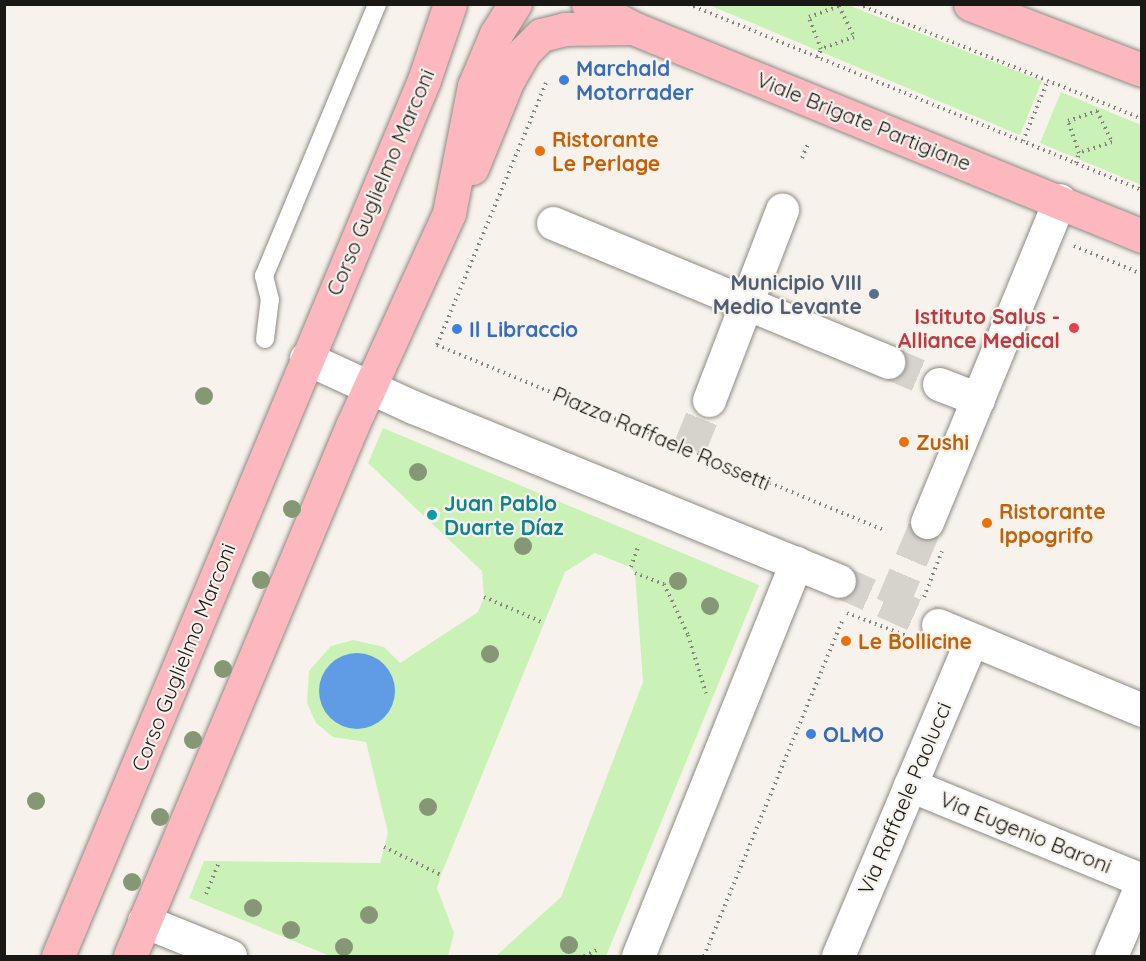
<!DOCTYPE html>
<meta charset="utf-8">
<style>
body{margin:0}
#map{position:relative;width:1146px;height:961px;overflow:hidden;background:#f7f3ec;font-family:Quicksand,sans-serif}
div>[style]{position:absolute}
[style*='--x']{left:calc(var(--x)*1px);top:calc(var(--y)*1px);width:calc(var(--w)*1px);rotate:calc(var(--a)*1deg)}
.green>*{inset:0;background:#caf2b7}
.water>*{inset:0;background:#609ce6}
.round{border-radius:50%}
.street-tunnel>*{height:33px;margin-top:-16.5px;transform-origin:0;background:repeating-linear-gradient(90deg,#d6d2cc 0 33px,transparent 0 49px)}
.path>*{height:4px;margin-top:-2px;transform-origin:0;background:repeating-linear-gradient(90deg,#87847f 0 1.5px,transparent 0 6px)}
.roads{filter:drop-shadow(0 0 2px #8e8a84) drop-shadow(0 0 2px #8e8a84)}
.lane>*{height:18px;margin:-9px;padding:0 9px;transform-origin:9px;border-radius:9px;background:#fff}
.street>*{height:33px;margin:-16.5px;padding:0 16.5px;transform-origin:16.5px;border-radius:16.5px;background:#fff}
.primary>*{height:33px;margin:-16.5px;padding:0 16.5px;transform-origin:16.5px;border-radius:16.5px;background:#fcb8be}
.trees>*{width:18px;height:18px;margin:-9px;border-radius:50%;background:#859775}
.dots>*{width:16px;height:16px;translate:-50% -50%;box-sizing:border-box;border:3px solid #f7f3ec;border-radius:50%}
span{translate:-50% -50%;white-space:nowrap;text-align:center;line-height:1.15;-webkit-text-stroke:4.5px #f7f3ec;paint-order:stroke}
.shop-label{font-size:21px;color:#366cbe;font-weight:700}
.left{translate:0 -50%;text-align:left}
.street-label{font-size:21px;color:#191815}
.food-label{font-size:21px;color:#c56008;font-weight:700}
.service-label{font-size:21px;color:#4e5e75;font-weight:700}
.right{translate:-100% -50%;text-align:right}
.health-label{font-size:21px;color:#be3a42;font-weight:700}
.culture-label{font-size:21px;color:#0d838f;font-weight:700}
.frame{position:absolute;inset:0;border:6px solid #191815;pointer-events:none}
</style>
<div id="map">
<div class="green">
<div style="clip-path:polygon(709px 5px,848px 5px,1042px 81px,1020px 135px)"></div>
<div style="clip-path:polygon(1061px 92px,1141px 125px,1141px 185px,1040px 143px)"></div>
<div style="clip-path:polygon(383px 428px,759px 585px,606px 956px,496px 956px,561px 897px,643px 682px,635px 573px,630px 567px,595px 553px,565px 572px,441px 875px,437px 888px,454px 933px,448px 956px,330px 956px,189px 898px,204px 861px,380px 863px,388px 833px,366px 742px,333px 737px,316px 723px,307px 703px,309px 671px,331px 646px,353px 640px,384px 647px,400px 663px,478px 612px,484px 597px,482px 571px,368px 463px)"></div>
</div>
<div class="water">
<div class="round" style="left:319px;top:653px;width:76px;height:76px"></div>
</div>
<div class="street-tunnel">
<div style="--x:888;--y:362;--w:56;--a:23.3"></div>
<div style="--x:689;--y:449;--w:53;--a:-67.8"></div>
<div style="--x:839;--y:581;--w:108;--a:24"></div>
<div style="--x:892;--y:605;--w:90;--a:-67.1"></div>
</div>
<div class="path">
<div style="--x:688;--y:4;--w:491;--a:22.3"></div>
<div style="--x:858;--y:4;--w:306;--a:22"></div>
<div style="--x:818;--y:58;--w:9;--a:-72"></div>
<div style="--x:821;--y:49;--w:34;--a:-111"></div>
<div style="--x:809;--y:17;--w:32;--a:-20"></div>
<div style="--x:839;--y:6;--w:34;--a:64"></div>
<div style="--x:854;--y:37;--w:35;--a:160"></div>
<div style="--x:546;--y:83;--w:284;--a:112.6"></div>
<div style="--x:437;--y:345;--w:486;--a:22.5"></div>
<div style="--x:1023;--y:141;--w:66;--a:-67.7"></div>
<div style="--x:802;--y:158;--w:15;--a:-67"></div>
<div style="--x:1076;--y:163;--w:10;--a:-73"></div>
<div style="--x:1079;--y:153;--w:34;--a:-109"></div>
<div style="--x:1068;--y:121;--w:31;--a:-19"></div>
<div style="--x:1097;--y:111;--w:34;--a:64"></div>
<div style="--x:1112;--y:142;--w:35;--a:162"></div>
<div style="--x:1074;--y:246;--w:74;--a:22.4"></div>
<div style="--x:631;--y:567;--w:24;--a:-71"></div>
<div style="--x:635;--y:573;--w:31;--a:21"></div>
<div style="--x:664;--y:584;--w:56;--a:64.8"></div>
<div style="--x:688;--y:635;--w:61;--a:72.8"></div>
<div style="--x:484;--y:597;--w:65;--a:23.4"></div>
<div style="--x:924;--y:597;--w:49;--a:-68.6"></div>
<div style="--x:847;--y:613;--w:64;--a:21"></div>
<div style="--x:384;--y:847;--w:64;--a:26.2"></div>
<div style="--x:206;--y:894;--w:35;--a:-68"></div>
<div style="--x:584;--y:956;--w:17;--a:-25"></div>
<div style="--x:704;--y:956;--w:365;--a:-67.6"></div>
</div>
<div class="roads">
<div class="lane">
<div style="--x:265;--y:339;--w:39;--a:-83"></div>
<div style="--x:270;--y:300;--w:25;--a:-104"></div>
<div style="--x:264;--y:276;--w:295;--a:-67.4"></div>
</div>
<div class="street">
<div style="--x:553;--y:223;--w:363;--a:22.5"></div>
<div style="--x:306;--y:358;--w:118;--a:24.6"></div>
<div style="--x:413;--y:407;--w:460;--a:22.2"></div>
<div style="--x:939;--y:384;--w:42;--a:21"></div>
<div style="--x:709;--y:400;--w:204;--a:-69"></div>
<div style="--x:927;--y:522;--w:348;--a:-67.6"></div>
<div style="--x:938;--y:625;--w:221;--a:22.6"></div>
<div style="--x:910;--y:785;--w:251;--a:22.3"></div>
<div style="--x:144;--y:921;--w:93;--a:22.1"></div>
<div style="--x:638;--y:956;--w:424;--a:-68.1"></div>
<div style="--x:838;--y:956;--w:342;--a:-67.1"></div>
<div style="--x:1111;--y:956;--w:79;--a:-67"></div>
</div>
<div class="primary">
<div style="--x:588;--y:4;--w:51;--a:28.1"></div>
<div style="--x:633;--y:28;--w:550;--a:22.23"></div>
<div style="--x:970;--y:4;--w:184;--a:21"></div>
<div style="--x:472;--y:168;--w:95;--a:-67.8"></div>
<div style="--x:508;--y:80;--w:32;--a:-60"></div>
<div style="--x:524;--y:52;--w:24;--a:-45"></div>
<div style="--x:541;--y:35;--w:25;--a:-14"></div>
<div style="--x:565;--y:29;--w:66;--a:-0.9"></div>
<div style="--x:58;--y:956;--w:949;--a:-67.32"></div>
<div style="--x:424;--y:80;--w:80;--a:-71.1"></div>
<div style="--x:130;--y:956;--w:575;--a:-67.27"></div>
<div style="--x:352;--y:426;--w:234;--a:-65.5"></div>
<div style="--x:449;--y:213;--w:129;--a:-78.9"></div>
<div style="--x:474;--y:86;--w:56;--a:-67.1"></div>
<div style="--x:496;--y:34;--w:36;--a:-58"></div>
</div>
</div>
<div class="trees">
<div style="left:204px;top:396px"></div>
<div style="left:418px;top:472px"></div>
<div style="left:292px;top:509px"></div>
<div style="left:523px;top:546px"></div>
<div style="left:261px;top:580px"></div>
<div style="left:678px;top:581px"></div>
<div style="left:710px;top:606px"></div>
<div style="left:490px;top:654px"></div>
<div style="left:223px;top:669px"></div>
<div style="left:193px;top:740px"></div>
<div style="left:36px;top:801px"></div>
<div style="left:428px;top:807px"></div>
<div style="left:160px;top:817px"></div>
<div style="left:132px;top:882px"></div>
<div style="left:253px;top:908px"></div>
<div style="left:369px;top:915px"></div>
<div style="left:291px;top:930px"></div>
<div style="left:569px;top:945px"></div>
<div style="left:344px;top:947px"></div>
</div>
<div class="dots">
<div style="left:564px;top:80px;background:#3f7fe0"></div>
<div style="left:540px;top:151px;background:#e8710a"></div>
<div style="left:874px;top:294px;background:#5c6f8a"></div>
<div style="left:1074px;top:328px;background:#e0444e"></div>
<div style="left:457px;top:329px;background:#3f7fe0"></div>
<div style="left:904px;top:442px;background:#e8710a"></div>
<div style="left:432px;top:515px;background:#0f9aa8"></div>
<div style="left:987px;top:523px;background:#e8710a"></div>
<div style="left:846px;top:641px;background:#e8710a"></div>
<div style="left:811px;top:734px;background:#3f7fe0"></div>
</div>
<div class="shop-label">
<span class="left" style="left:576px;top:80px">Marchald<br>Motorrader</span>
<span class="left" style="left:469px;top:329px">Il Libraccio</span>
<span class="left" style="left:823px;top:734px">OLMO</span>
</div>
<div class="street-label">
<span style="left:864px;top:121px;rotate:22deg">Viale Brigate Partigiane</span>
<span style="left:380px;top:182px;rotate:-67deg">Corso Guglielmo Marconi</span>
<span style="left:662px;top:438px;rotate:23deg">Piazza Raffaele Rossetti</span>
<span style="left:183px;top:657px;rotate:-68deg">Corso Guglielmo Marconi</span>
<span style="left:904px;top:798px;rotate:-67deg">Via Raffaele Paolucci</span>
<span style="left:1026px;top:832px;rotate:22deg">Via Eugenio Baroni</span>
</div>
<div class="food-label">
<span class="left" style="left:552px;top:151px">Ristorante<br>Le Perlage</span>
<span class="left" style="left:916px;top:442px">Zushi</span>
<span class="left" style="left:999px;top:523px">Ristorante<br>Ippogrifo</span>
<span class="left" style="left:858px;top:641px">Le Bollicine</span>
</div>
<div class="service-label">
<span class="right" style="left:862px;top:294px">Municipio VIII<br>Medio Levante</span>
</div>
<div class="health-label">
<span class="right" style="left:1060px;top:328px">Istituto Salus -<br>Alliance Medical</span>
</div>
<div class="culture-label">
<span class="left" style="left:444px;top:515px">Juan Pablo<br>Duarte Díaz</span>
</div>
<div class="frame"></div>
</div>
